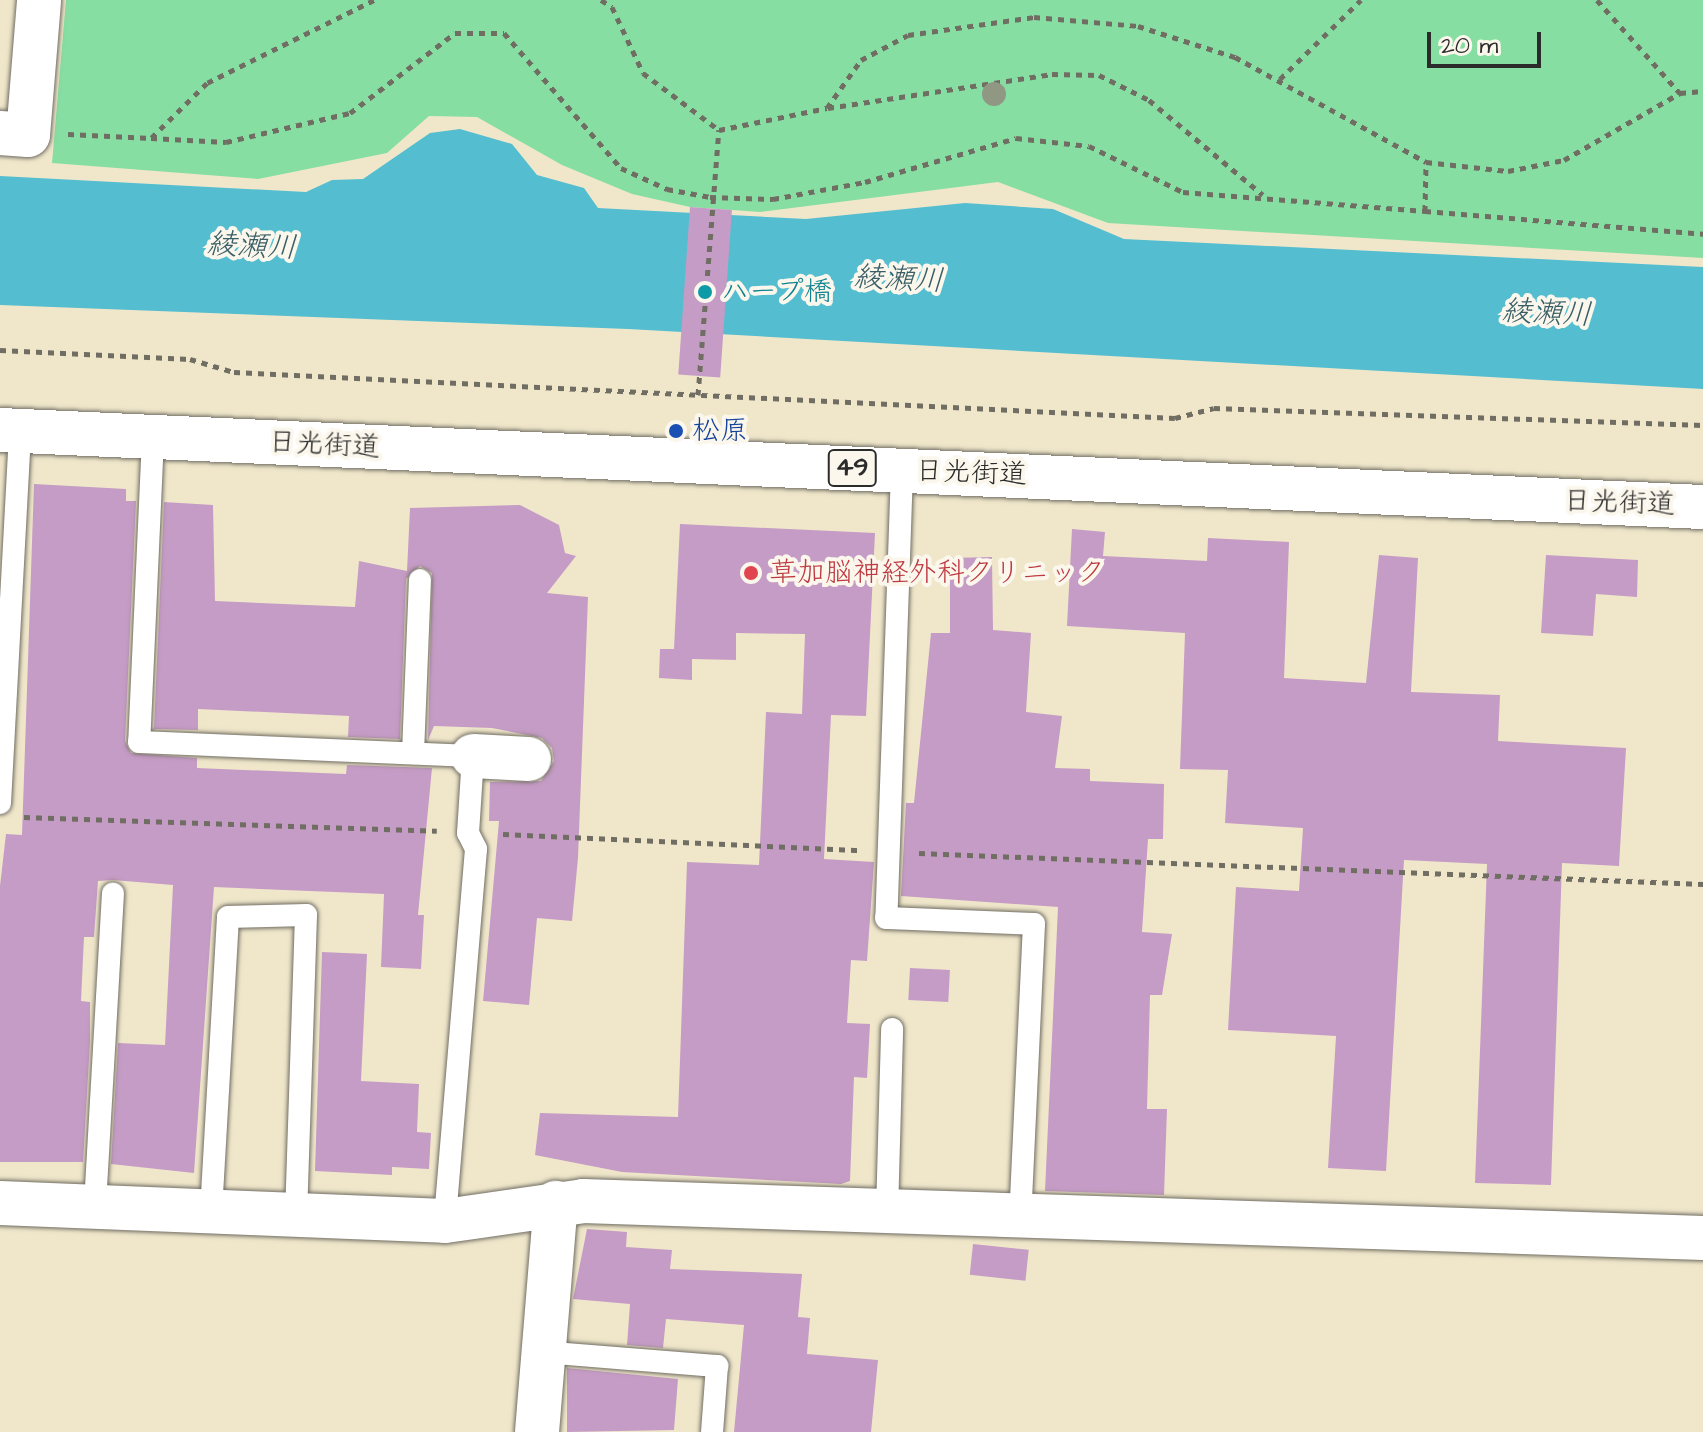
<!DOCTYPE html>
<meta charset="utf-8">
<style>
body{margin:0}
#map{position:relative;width:1703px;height:1432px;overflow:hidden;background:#f0e7cb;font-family:"Architects Daughter","Klee One",sans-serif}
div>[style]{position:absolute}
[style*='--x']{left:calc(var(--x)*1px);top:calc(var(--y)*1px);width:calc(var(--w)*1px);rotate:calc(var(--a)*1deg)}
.green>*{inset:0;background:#87dea2}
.water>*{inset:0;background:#54bed0}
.building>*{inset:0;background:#c59cc5;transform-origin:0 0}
.path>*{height:5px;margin-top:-2.5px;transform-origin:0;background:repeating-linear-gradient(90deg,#706d63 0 6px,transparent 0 12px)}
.roads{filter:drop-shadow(0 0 2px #706d63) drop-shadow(0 0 2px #706d63)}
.service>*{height:22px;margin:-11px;padding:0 11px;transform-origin:11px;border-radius:11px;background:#fff}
.minor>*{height:44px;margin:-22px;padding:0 22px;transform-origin:22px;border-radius:22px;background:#fff}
.tertiary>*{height:44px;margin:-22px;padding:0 22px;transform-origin:22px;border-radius:22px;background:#fff}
.primary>*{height:44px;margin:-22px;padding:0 22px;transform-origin:22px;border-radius:22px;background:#fff}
.trees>*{width:24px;height:24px;margin:-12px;border-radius:50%;background:#909884}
.dots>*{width:22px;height:22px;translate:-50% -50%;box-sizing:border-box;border:4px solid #fbf7ec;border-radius:50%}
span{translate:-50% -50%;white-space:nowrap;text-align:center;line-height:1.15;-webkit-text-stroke:8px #fbf7ec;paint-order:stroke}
.shield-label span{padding:2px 6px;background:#fbf7ec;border:2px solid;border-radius:6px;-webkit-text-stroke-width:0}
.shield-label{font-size:26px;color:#2b2b2b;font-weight:700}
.culture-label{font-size:28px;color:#0d838f}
.left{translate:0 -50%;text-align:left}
.transit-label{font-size:28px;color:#164399}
.street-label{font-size:28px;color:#2b2b2b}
.health-label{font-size:28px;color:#be3a42}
.water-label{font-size:30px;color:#395e65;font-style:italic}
.scale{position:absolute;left:1427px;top:32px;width:114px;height:36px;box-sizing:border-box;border:4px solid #2b2b2b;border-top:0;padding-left:10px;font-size:24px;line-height:28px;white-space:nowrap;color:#2b2b2b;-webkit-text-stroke:6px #fbf7ec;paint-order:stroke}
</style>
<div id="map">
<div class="green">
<div style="clip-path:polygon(66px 0,1703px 0,1703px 258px,1108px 223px,998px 182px,760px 212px,690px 207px,632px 194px,562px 165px,477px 117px,429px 116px,387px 153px,258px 179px,52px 163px)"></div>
</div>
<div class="water">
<div style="clip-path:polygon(460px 129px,512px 144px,537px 175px,584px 188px,598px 208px,806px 219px,965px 203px,1053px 209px,1124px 239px,1703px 267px,1703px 389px,628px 329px,0 305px,0 176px,306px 192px,332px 180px,363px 179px,430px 133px)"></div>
</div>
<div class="building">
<div style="left:690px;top:207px;width:42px;height:168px;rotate:4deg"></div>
<div style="clip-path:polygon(34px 484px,126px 489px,126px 501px,136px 501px,125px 741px,131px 753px,197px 758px,197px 768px,346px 774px,347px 765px,432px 768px,418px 915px,424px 915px,421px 969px,381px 967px,384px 894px,214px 887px,194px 1173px,111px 1164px,118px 1043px,165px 1045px,173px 885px,113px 880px,98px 881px,94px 937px,84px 937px,81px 1001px,90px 1002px,90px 1042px,83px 1162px,0 1162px,0 886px,6px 834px,22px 835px)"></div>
<div style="clip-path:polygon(164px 502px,213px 505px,215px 601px,355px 607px,359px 561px,407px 571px,410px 508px,520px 505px,559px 525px,565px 553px,576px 556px,547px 593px,588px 597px,578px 858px,572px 921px,537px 918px,529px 1005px,483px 1001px,499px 821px,489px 821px,490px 782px,541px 781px,554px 761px,552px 748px,542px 738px,492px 728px,434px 726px,428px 740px,432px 573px,420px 566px,406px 579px,400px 739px,348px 737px,349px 716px,198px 709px,198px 730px,154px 729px)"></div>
<div style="clip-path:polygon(680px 524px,875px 533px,866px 716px,831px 715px,824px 859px,874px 862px,867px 961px,851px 960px,847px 1023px,870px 1024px,867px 1078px,854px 1077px,850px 1181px,841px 1184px,622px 1172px,535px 1155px,540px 1113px,678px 1117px,687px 862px,759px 865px,766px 712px,802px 714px,805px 634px,736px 633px,736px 660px,692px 659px,692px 680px,659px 678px,660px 649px,674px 649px)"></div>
<div style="clip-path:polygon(1072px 529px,1105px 532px,1103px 556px,1207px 561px,1208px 538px,1289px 542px,1284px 678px,1366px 683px,1379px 555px,1418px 558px,1411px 692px,1500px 695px,1498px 741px,1626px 748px,1619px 866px,1562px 863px,1551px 1185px,1475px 1183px,1487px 864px,1404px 860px,1386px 1171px,1328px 1168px,1336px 1036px,1228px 1030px,1236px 887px,1299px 891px,1303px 828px,1225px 823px,1228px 770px,1180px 769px,1185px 633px,1067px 626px)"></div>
<div style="clip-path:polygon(1546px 555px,1638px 560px,1637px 597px,1596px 594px,1593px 636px,1541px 633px)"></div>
<div style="clip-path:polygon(992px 557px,993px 630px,1031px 633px,1026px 712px,1062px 716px,1055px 768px,1090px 769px,1090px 781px,1164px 784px,1163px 839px,1148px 839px,1142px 932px,1172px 934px,1162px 995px,1150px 995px,1147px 1109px,1167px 1109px,1164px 1195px,1045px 1191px,1058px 907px,901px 896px,906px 803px,914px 803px,931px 633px,950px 633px,950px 558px)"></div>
<div style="clip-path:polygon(322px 952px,367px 954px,361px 1081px,419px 1084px,417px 1132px,431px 1133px,429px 1169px,392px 1167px,392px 1175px,315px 1171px)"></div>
<div style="left:910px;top:968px;width:40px;height:32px;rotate:3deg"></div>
<div style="clip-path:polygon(587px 1229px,627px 1232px,626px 1247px,672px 1250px,670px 1269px,802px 1274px,798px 1317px,810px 1318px,807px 1354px,878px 1360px,871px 1432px,734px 1432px,744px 1325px,666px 1319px,663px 1348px,627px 1345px,630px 1304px,573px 1299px)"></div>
<div style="left:973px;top:1244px;width:56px;height:31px;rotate:6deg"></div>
<div style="clip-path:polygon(567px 1368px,678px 1379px,674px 1430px,567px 1432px)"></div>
</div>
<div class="path">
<div style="--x:374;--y:0;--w:186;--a:153.6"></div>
<div style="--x:207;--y:83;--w:78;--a:135.5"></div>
<div style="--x:151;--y:138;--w:75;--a:3.1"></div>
<div style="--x:226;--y:142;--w:127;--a:-13.2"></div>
<div style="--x:350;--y:113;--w:132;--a:-37.3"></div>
<div style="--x:455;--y:33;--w:49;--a:0"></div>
<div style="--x:504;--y:33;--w:179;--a:49.1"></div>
<div style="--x:621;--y:168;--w:51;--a:24.5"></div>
<div style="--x:667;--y:189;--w:44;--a:10.5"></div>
<div style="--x:710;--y:197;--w:63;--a:1.8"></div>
<div style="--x:773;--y:199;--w:94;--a:-10.5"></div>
<div style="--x:865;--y:182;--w:157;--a:-16.2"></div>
<div style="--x:1016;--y:138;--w:73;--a:6.3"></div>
<div style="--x:1089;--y:146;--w:105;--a:26.1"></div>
<div style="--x:1183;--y:192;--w:243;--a:4.5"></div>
<div style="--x:1425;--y:211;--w:49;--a:-88.8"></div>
<div style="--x:601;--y:0;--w:13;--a:32"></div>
<div style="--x:612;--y:7;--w:73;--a:64.8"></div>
<div style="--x:643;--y:73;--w:95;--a:36.9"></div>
<div style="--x:1597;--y:0;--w:125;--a:48.3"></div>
<div style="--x:1280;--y:79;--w:113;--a:-44.3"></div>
<div style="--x:828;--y:108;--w:227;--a:-8.6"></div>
<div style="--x:1052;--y:74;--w:47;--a:1.2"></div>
<div style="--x:1099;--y:75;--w:56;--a:26.6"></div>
<div style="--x:1149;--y:100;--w:148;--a:39.8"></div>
<div style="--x:68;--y:134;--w:83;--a:2.8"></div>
<div style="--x:1425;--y:211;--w:279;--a:4.7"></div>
<div style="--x:0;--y:350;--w:190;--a:2.7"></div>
<div style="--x:190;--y:359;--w:46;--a:16.5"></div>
<div style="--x:234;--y:372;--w:942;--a:2.8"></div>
<div style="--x:1175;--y:418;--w:40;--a:-14.4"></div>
<div style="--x:1214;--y:408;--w:489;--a:2"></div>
<div style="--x:698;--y:395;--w:266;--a:-85.5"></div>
<div style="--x:719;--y:130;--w:110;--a:-11.5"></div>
<div style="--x:827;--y:108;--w:59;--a:-54.7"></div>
<div style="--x:861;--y:60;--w:53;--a:-28"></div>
<div style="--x:908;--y:35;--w:127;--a:-8.1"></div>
<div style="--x:1034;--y:17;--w:104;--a:4.9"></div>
<div style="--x:1138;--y:26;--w:102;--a:17.7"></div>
<div style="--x:1235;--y:57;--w:218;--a:28.8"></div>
<div style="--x:1426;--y:162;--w:82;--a:6.3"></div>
<div style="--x:1508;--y:171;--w:57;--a:-11.1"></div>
<div style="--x:1564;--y:160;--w:134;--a:-30"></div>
<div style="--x:1680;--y:93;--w:23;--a:-5"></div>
<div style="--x:24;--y:817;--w:413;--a:1.9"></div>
<div style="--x:503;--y:834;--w:358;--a:2.6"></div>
<div style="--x:919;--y:853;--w:785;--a:2.26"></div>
</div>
<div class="roads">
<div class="service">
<div style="--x:153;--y:438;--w:304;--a:92.6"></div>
<div style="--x:139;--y:742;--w:334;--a:2.4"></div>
<div style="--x:473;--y:756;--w:77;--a:93.7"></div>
<div style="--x:468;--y:833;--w:18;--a:63"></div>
<div style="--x:476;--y:849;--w:373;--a:94.8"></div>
<div style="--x:902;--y:471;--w:447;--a:92"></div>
<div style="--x:886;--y:918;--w:148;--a:2.3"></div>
<div style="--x:1034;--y:924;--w:296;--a:92.7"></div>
<div style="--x:413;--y:753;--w:173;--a:-87.7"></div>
<div style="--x:0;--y:803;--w:373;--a:-86.9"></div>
<div style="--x:95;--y:1205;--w:312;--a:-86.7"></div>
<div style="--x:211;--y:1212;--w:295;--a:-86.7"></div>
<div style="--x:228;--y:917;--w:78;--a:-1.5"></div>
<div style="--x:306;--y:915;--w:301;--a:91.9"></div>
<div style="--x:887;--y:1213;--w:184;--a:-88.4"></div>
<div style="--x:542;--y:1352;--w:176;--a:4.6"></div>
<div style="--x:717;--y:1366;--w:66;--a:94.3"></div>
</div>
<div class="minor">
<div style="--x:0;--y:133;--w:28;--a:4"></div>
<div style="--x:28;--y:135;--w:135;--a:-85.3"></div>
<div style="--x:473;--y:756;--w:56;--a:3.1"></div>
<div style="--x:445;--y:1221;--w:139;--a:-8.2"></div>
<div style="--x:583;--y:1201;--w:1121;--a:1.89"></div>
<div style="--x:537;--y:1432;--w:230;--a:-85.3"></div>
</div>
<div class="tertiary">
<div style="--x:0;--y:1203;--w:445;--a:2.3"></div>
</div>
<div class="primary">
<div style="--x:0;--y:430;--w:1705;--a:2.59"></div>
</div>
</div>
<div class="trees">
<div style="left:994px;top:94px"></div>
</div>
<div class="dots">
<div style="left:705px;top:292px;background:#0f9aa8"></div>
<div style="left:676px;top:431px;background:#1a4fb4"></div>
<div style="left:751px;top:573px;background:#e0444e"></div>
</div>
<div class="shield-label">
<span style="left:852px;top:468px">49</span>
</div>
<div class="culture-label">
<span class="left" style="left:721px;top:292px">ハープ橋</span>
</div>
<div class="transit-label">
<span class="left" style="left:692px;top:431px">松原</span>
</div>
<div class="street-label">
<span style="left:324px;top:445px;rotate:3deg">日光街道</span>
<span style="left:971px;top:473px;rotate:2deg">日光街道</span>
<span style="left:1619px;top:503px;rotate:2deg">日光街道</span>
</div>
<div class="health-label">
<span class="left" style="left:769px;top:573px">草加脳神経外科クリニック</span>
</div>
<div class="water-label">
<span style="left:252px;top:246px;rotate:3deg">綾瀬川</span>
<span style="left:899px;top:279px;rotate:3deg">綾瀬川</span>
<span style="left:1547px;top:313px;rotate:3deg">綾瀬川</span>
</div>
<div class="scale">20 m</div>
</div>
